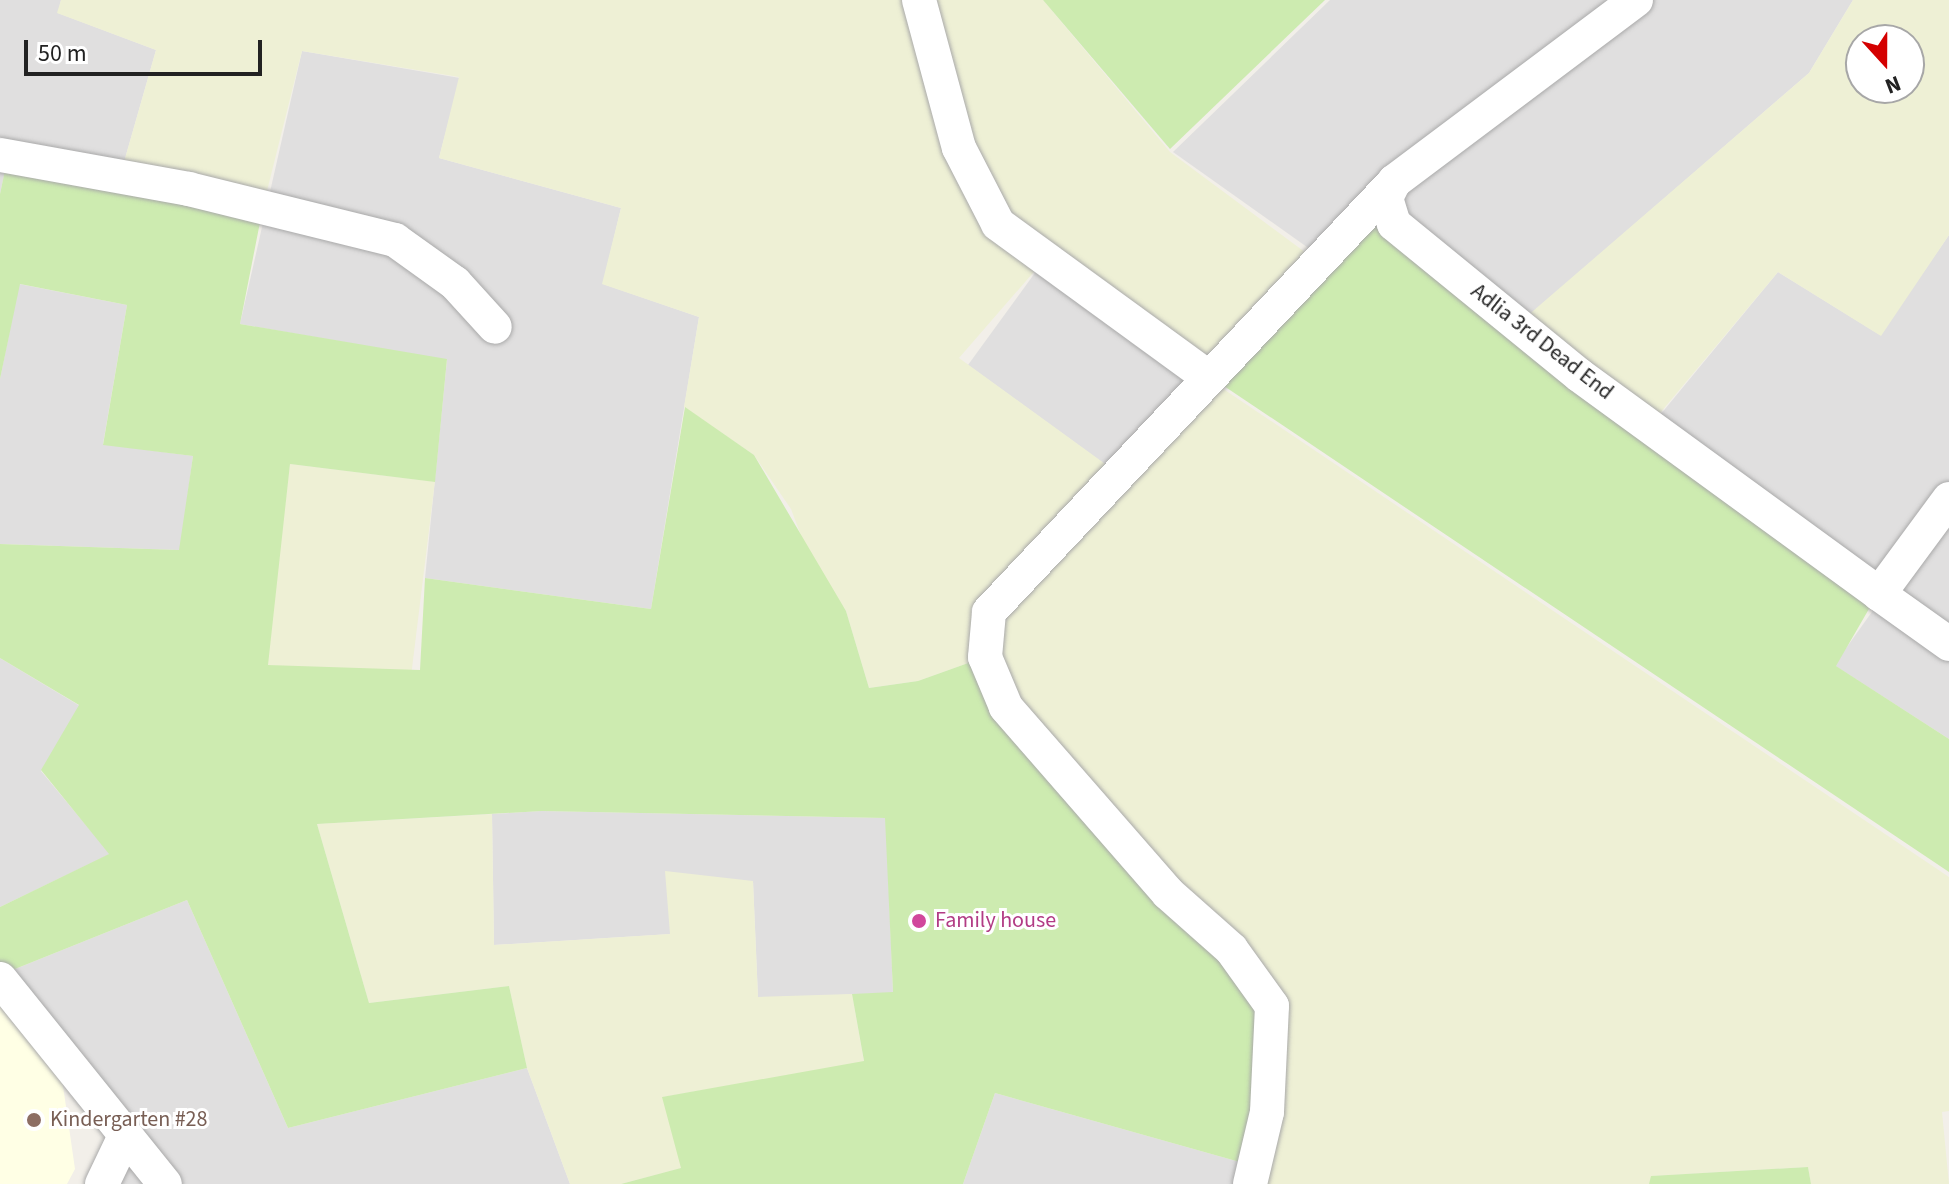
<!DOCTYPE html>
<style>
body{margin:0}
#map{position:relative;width:1949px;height:1184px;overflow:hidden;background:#f2efe9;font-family:"Source Sans 3",sans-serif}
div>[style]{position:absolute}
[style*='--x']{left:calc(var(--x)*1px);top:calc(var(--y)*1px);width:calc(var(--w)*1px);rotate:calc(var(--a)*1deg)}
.residential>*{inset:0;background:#e0dfdf;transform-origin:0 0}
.education>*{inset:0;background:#ffffe5}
.farmland>*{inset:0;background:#eef0d5;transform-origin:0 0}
.grass>*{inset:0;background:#cdebb0}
.roads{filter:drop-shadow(0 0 2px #a9a9a9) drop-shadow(0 0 2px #a9a9a9)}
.minor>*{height:34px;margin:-17px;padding:0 17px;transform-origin:17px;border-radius:17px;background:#fff}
.dots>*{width:22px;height:22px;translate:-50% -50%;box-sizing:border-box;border:4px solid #fff;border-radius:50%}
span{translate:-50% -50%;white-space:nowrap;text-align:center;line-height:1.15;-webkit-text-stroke:6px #fff;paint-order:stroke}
.street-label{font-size:22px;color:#222}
.hotel-label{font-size:22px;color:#b23c85}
.left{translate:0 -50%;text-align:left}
.education-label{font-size:22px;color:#785e54}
.north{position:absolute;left:1845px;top:24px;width:80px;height:80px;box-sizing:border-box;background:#fff;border:2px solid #a7a7a7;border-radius:50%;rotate:159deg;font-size:22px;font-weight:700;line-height:32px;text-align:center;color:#222}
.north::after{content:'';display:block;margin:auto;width:28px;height:36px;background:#d40000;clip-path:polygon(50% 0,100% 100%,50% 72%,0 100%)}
.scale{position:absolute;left:24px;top:40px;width:238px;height:36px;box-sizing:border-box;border:4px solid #222;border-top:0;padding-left:10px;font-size:24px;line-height:28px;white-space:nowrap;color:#222;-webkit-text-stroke:6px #fff;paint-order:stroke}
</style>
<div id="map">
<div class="residential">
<div style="clip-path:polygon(0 0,61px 0,58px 13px,156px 50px,120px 176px,8px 157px,0 194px)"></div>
<div style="clip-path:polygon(1330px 0,1853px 0,1809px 73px,1518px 325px,1321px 257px,1173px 152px)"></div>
<div style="clip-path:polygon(302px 51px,460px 78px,439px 158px,621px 208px,603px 284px,699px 317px,651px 609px,425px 578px,447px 360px,240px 324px)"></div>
<div style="clip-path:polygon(1949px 235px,1949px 498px,1879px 592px,1651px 426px,1778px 272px,1880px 335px)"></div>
<div style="left:1045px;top:259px;width:203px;height:131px;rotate:36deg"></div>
<div style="clip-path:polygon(19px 284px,127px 305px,103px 444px,193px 456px,180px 550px,0 544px,0 379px)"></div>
<div style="clip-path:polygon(1949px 504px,1949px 739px,1834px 665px)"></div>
<div style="clip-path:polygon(0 658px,80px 706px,41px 771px,110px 854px,0 907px)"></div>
<div style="clip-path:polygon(542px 811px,886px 818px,893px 993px,758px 998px,753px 882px,671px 934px,494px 945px,492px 814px)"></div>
<div style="clip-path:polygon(187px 900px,288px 1128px,527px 1068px,570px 1184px,102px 1184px,125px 1135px,0 975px)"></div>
<div style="clip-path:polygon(995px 1093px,1254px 1166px,1250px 1184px,963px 1184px)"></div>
</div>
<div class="education">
<div style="clip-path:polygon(0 993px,61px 1072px,75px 1169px,67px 1184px,0 1184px)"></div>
</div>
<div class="farmland">
<div style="clip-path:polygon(61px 0,1043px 0,1170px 152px,1317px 261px,1209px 378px,1045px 259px,959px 358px,1119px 474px,1210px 380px,1949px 877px,1949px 1111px,1942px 1112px,1949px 1184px,1811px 1184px,1808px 1167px,1652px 1176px,1649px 1184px,1250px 1184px,985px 657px,918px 681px,869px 688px,846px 611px,808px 554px,791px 509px,754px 455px,684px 407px,699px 317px,602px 284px,621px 208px,439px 158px,459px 77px,302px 51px,263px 207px,120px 176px,156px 50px,57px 13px)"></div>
<div style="clip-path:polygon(evenodd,1853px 0,1949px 0,1949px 235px,1881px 336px,1778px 272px,1650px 425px,1518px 324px,1809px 73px,1853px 0,1861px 40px,1909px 40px,1909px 88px,1861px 88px,1861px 40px)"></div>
<div style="left:290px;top:464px;width:146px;height:202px;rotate:7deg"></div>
<div style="clip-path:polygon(492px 814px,494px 945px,670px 934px,665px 871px,753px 881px,758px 997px,852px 994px,864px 1062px,663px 1097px,682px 1168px,621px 1184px,570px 1184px,527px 1068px,509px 986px,369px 1003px,317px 824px)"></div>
</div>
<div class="grass">
<div style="clip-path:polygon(1043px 0,1325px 0,1170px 149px)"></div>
<div style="clip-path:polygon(8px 156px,263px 207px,240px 324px,447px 359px,435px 482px,290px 464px,268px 665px,420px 670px,425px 578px,651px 609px,685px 407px,754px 455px,846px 611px,869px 688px,918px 681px,985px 657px,1258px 981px,1254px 1166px,995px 1093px,963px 1184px,621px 1184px,681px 1168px,662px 1097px,864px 1061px,852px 994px,893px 992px,885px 818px,542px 811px,317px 824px,369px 1003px,509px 986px,527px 1068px,288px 1128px,187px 900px,0 975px,0 907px,109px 854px,41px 770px,79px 705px,0 658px,0 544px,179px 550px,193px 456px,103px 445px,127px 305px,20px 284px,0 379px,0 194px)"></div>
<div style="clip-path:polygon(1388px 200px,1877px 595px,1836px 666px,1949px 739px,1949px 872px,1215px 380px)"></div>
<div style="clip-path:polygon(1808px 1167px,1811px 1184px,1649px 1184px,1651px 1176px)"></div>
</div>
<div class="roads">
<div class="minor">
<div style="--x:919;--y:0;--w:153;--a:74.9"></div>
<div style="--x:959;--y:148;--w:85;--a:62.8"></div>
<div style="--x:998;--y:224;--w:261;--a:36.1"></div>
<div style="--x:1636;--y:0;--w:303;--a:143.1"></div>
<div style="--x:1394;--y:182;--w:18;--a:117"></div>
<div style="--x:1386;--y:198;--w:27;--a:73"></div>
<div style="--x:1394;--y:224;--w:239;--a:39.2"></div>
<div style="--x:1579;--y:375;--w:371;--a:36.1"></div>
<div style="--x:1879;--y:594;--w:118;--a:-53.6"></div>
<div style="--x:0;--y:155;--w:192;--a:10.2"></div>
<div style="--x:189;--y:189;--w:212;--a:13.9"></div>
<div style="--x:395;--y:240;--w:74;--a:35.6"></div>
<div style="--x:455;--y:283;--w:59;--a:47.7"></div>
<div style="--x:1879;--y:594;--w:86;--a:35.5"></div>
<div style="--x:0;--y:979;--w:263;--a:51.2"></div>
<div style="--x:102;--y:1184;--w:53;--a:-64.4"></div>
<div style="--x:1250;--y:1184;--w:74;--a:-76.7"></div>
<div style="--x:1267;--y:1112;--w:106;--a:-87.3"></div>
<div style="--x:1272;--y:1006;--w:70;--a:-125.7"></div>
<div style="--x:1231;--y:949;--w:84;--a:-138.4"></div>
<div style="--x:1168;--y:893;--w:247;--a:-131.1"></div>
<div style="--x:1006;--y:707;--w:54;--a:-112.8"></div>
<div style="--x:985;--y:657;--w:45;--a:-84.9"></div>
<div style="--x:989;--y:612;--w:591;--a:-46.71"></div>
</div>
</div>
<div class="dots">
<div style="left:919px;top:921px;background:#d1479c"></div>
<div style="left:34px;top:1120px;background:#8d6e63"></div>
</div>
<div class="street-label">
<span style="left:1542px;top:342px;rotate:38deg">Adlia 3rd Dead End</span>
</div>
<div class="hotel-label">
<span class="left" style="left:935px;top:921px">Family house</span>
</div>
<div class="education-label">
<span class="left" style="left:50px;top:1120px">Kindergarten #28</span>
</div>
<div class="north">N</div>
<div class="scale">50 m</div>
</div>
